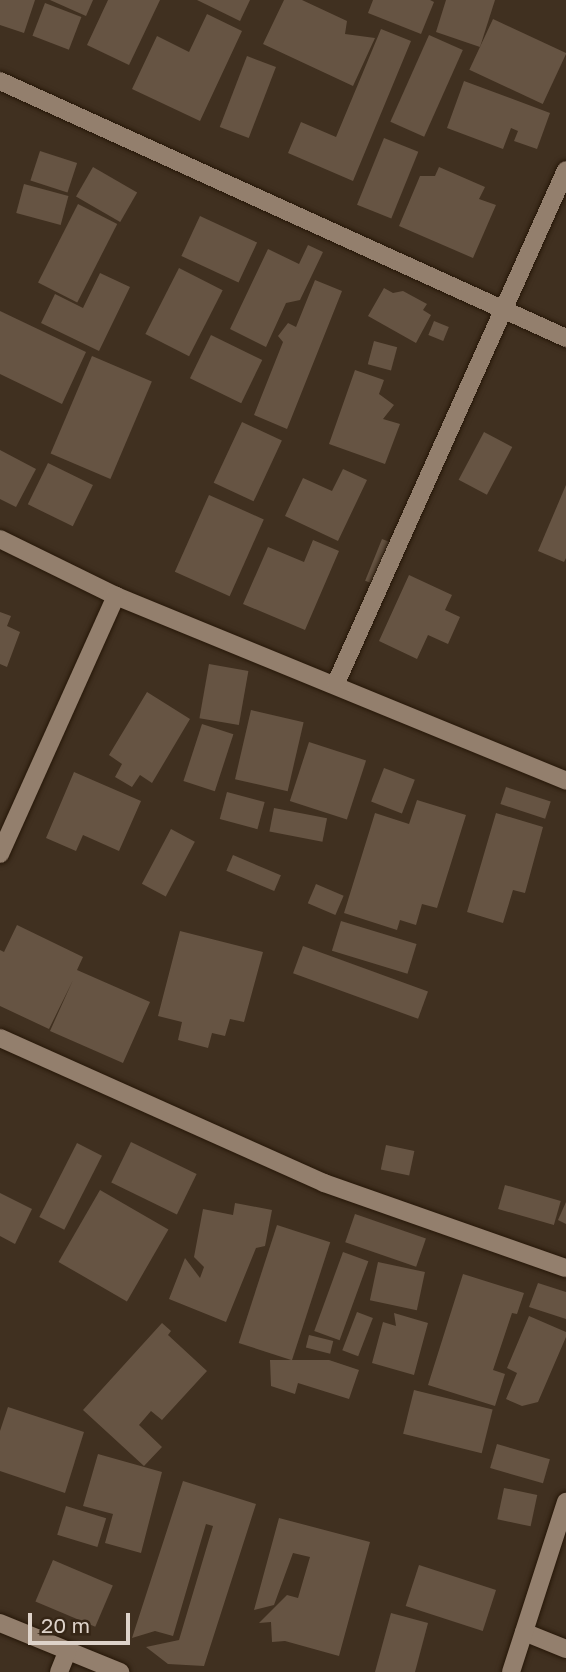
<!DOCTYPE html>
<style>
body{margin:0}
#map{position:relative;width:566px;height:1672px;overflow:hidden;background:#403020;font-family:"Golos Text",sans-serif}
div>[style]{position:absolute}
[style*='--x']{left:calc(var(--x)*1px);top:calc(var(--y)*1px);width:calc(var(--w)*1px);rotate:calc(var(--a)*1deg)}
.building>*{inset:0;background:#665443;transform-origin:0 0}
.roads{filter:drop-shadow(0 0 2px #261708) drop-shadow(0 0 2px #261708)}
.minor>*{height:18px;margin:-9px;padding:0 9px;transform-origin:9px;border-radius:9px;background:#937f6d}
span{translate:-50% -50%;white-space:nowrap;text-align:center;line-height:1.15;-webkit-text-stroke:5px #362616;paint-order:stroke}
.scale{position:absolute;left:28px;top:1613px;width:102px;height:32px;box-sizing:border-box;border:4px solid #ded3ca;border-top:0;padding-left:9px;font-size:21px;line-height:24px;white-space:nowrap;color:#ded3ca;-webkit-text-stroke:5px #362616;paint-order:stroke}
</style>
<div id="map">
<div class="building">
<div style="clip-path:polygon(0 0,35px 0,24px 33px,0 25px)"></div>
<div style="clip-path:polygon(50px 0,93px 0,86px 16px)"></div>
<div style="clip-path:polygon(108px 0,160px 0,129px 65px,87px 45px)"></div>
<div style="clip-path:polygon(197px 0,250px 0,240px 21px)"></div>
<div style="clip-path:polygon(284px 0,302px 0,347px 21px,345px 34px,375px 38px,353px 86px,263px 44px)"></div>
<div style="clip-path:polygon(373px 0,430px 0,434px 2px,421px 34px,368px 13px)"></div>
<div style="clip-path:polygon(446px 0,495px 0,480px 47px,436px 32px)"></div>
<div style="left:45px;top:3px;width:39px;height:35px;rotate:21deg"></div>
<div style="clip-path:polygon(207px 14px,242px 31px,200px 121px,132px 89px,157px 36px,189px 52px)"></div>
<div style="left:493px;top:19px;width:81px;height:56px;rotate:25deg"></div>
<div style="clip-path:polygon(381px 29px,411px 41px,353px 181px,288px 153px,301px 122px,336px 137px)"></div>
<div style="left:429px;top:35px;width:37px;height:95px;rotate:24deg"></div>
<div style="left:247px;top:56px;width:31px;height:76px;rotate:21deg"></div>
<div style="clip-path:polygon(464px 81px,550px 113px,537px 149px,514px 141px,518px 131px,511px 128px,503px 149px,447px 128px)"></div>
<div style="left:384px;top:138px;width:37px;height:72px;rotate:22deg"></div>
<div style="left:40px;top:151px;width:39px;height:31px;rotate:18deg"></div>
<div style="left:93px;top:167px;width:51px;height:34px;rotate:30deg"></div>
<div style="clip-path:polygon(439px 167px,485px 187px,479px 199px,496px 205px,473px 258px,399px 226px,420px 176px,435px 176px)"></div>
<div style="left:24px;top:184px;width:46px;height:30px;rotate:15deg"></div>
<div style="left:78px;top:204px;width:44px;height:88px;rotate:27deg"></div>
<div style="left:200px;top:216px;width:63px;height:44px;rotate:25deg"></div>
<div style="clip-path:polygon(308px 245px,323px 252px,300px 300px,286px 303px,266px 347px,230px 329px,268px 249px,299px 264px)"></div>
<div style="left:179px;top:268px;width:49px;height:74px;rotate:27deg"></div>
<div style="clip-path:polygon(100px 273px,130px 287px,99px 351px,41px 323px,55px 294px,83px 308px)"></div>
<div style="clip-path:polygon(315px 280px,342px 291px,287px 429px,254px 415px,283px 342px,278px 336px,288px 323px,296px 327px)"></div>
<div style="clip-path:polygon(384px 288px,393px 293px,403px 291px,427px 304px,423px 310px,431px 315px,416px 343px,368px 316px)"></div>
<div style="clip-path:polygon(0 311px,86px 352px,62px 404px,0 374px)"></div>
<div style="left:434px;top:321px;width:16px;height:15px;rotate:22deg"></div>
<div style="left:211px;top:335px;width:57px;height:48px;rotate:26deg"></div>
<div style="left:374px;top:341px;width:24px;height:24px;rotate:15deg"></div>
<div style="left:92px;top:356px;width:65px;height:106px;rotate:23deg"></div>
<div style="clip-path:polygon(355px 370px,384px 380px,379px 394px,394px 405px,383px 419px,400px 424px,385px 464px,329px 444px)"></div>
<div style="left:242px;top:422px;width:44px;height:67px;rotate:25deg"></div>
<div style="left:484px;top:432px;width:32px;height:54px;rotate:28deg"></div>
<div style="clip-path:polygon(0 450px,36px 469px,16px 507px,0 499px)"></div>
<div style="left:48px;top:463px;width:50px;height:46px;rotate:26deg"></div>
<div style="clip-path:polygon(343px 469px,367px 480px,338px 541px,285px 516px,303px 478px,332px 491px)"></div>
<div style="clip-path:polygon(566px 485px,566px 558px,564px 562px,538px 551px)"></div>
<div style="left:209px;top:495px;width:60px;height:84px;rotate:24deg"></div>
<div style="left:382px;top:539px;width:11px;height:45px;rotate:22deg"></div>
<div style="clip-path:polygon(313px 540px,339px 551px,305px 630px,243px 604px,268px 547px,304px 562px)"></div>
<div style="clip-path:polygon(409px 575px,452px 595px,445px 610px,460px 617px,448px 644px,428px 635px,417px 659px,379px 641px)"></div>
<div style="clip-path:polygon(0 612px,11px 616px,7px 626px,20px 632px,7px 667px,0 664px)"></div>
<div style="left:209px;top:664px;width:40px;height:55px;rotate:10deg"></div>
<div style="clip-path:polygon(147px 692px,190px 719px,152px 783px,140px 775px,132px 787px,115px 777px,122px 764px,109px 755px)"></div>
<div style="left:251px;top:710px;width:54px;height:71px;rotate:13deg"></div>
<div style="left:202px;top:724px;width:33px;height:60px;rotate:18deg"></div>
<div style="left:309px;top:742px;width:60px;height:62px;rotate:18deg"></div>
<div style="left:384px;top:768px;width:33px;height:36px;rotate:21deg"></div>
<div style="clip-path:polygon(74px 772px,141px 801px,119px 851px,83px 835px,76px 851px,46px 838px)"></div>
<div style="left:506px;top:787px;width:47px;height:18px;rotate:18deg"></div>
<div style="left:227px;top:792px;width:39px;height:28px;rotate:15deg"></div>
<div style="clip-path:polygon(417px 800px,466px 815px,437px 908px,422px 904px,416px 925px,400px 920px,397px 930px,344px 913px,375px 813px,409px 824px)"></div>
<div style="left:274px;top:808px;width:54px;height:24px;rotate:11deg"></div>
<div style="clip-path:polygon(496px 813px,543px 827px,525px 893px,513px 890px,503px 923px,467px 912px)"></div>
<div style="left:171px;top:829px;width:27px;height:62px;rotate:28deg"></div>
<div style="left:233px;top:855px;width:52px;height:17px;rotate:23deg"></div>
<div style="left:316px;top:884px;width:30px;height:21px;rotate:23deg"></div>
<div style="left:341px;top:921px;width:79px;height:31px;rotate:17deg"></div>
<div style="clip-path:polygon(17px 925px,83px 957px,77px 970px,150px 1002px,123px 1063px,50px 1031px,73px 980px,49px 1029px,0 1006px,0 950px,4px 952px)"></div>
<div style="clip-path:polygon(180px 931px,263px 952px,244px 1022px,230px 1019px,225px 1036px,212px 1033px,208px 1048px,178px 1040px,182px 1022px,158px 1016px)"></div>
<div style="left:303px;top:946px;width:133px;height:29px;rotate:20deg"></div>
<div style="left:131px;top:1142px;width:73px;height:45px;rotate:26deg"></div>
<div style="left:77px;top:1143px;width:28px;height:83px;rotate:27deg"></div>
<div style="left:386px;top:1145px;width:29px;height:25px;rotate:12deg"></div>
<div style="left:505px;top:1185px;width:58px;height:25px;rotate:16deg"></div>
<div style="left:100px;top:1190px;width:79px;height:83px;rotate:30deg"></div>
<div style="clip-path:polygon(0 1193px,32px 1209px,15px 1244px,0 1236px)"></div>
<div style="clip-path:polygon(566px 1202px,566px 1224px,558px 1220px)"></div>
<div style="clip-path:polygon(235px 1203px,272px 1210px,265px 1246px,256px 1248px,226px 1322px,169px 1299px,185px 1258px,200px 1278px,204px 1267px,194px 1257px,203px 1209px,233px 1215px)"></div>
<div style="left:355px;top:1214px;width:75px;height:30px;rotate:19deg"></div>
<div style="left:277px;top:1225px;width:56px;height:124px;rotate:18deg"></div>
<div style="left:343px;top:1252px;width:27px;height:84px;rotate:20deg"></div>
<div style="left:378px;top:1262px;width:48px;height:39px;rotate:12deg"></div>
<div style="clip-path:polygon(463px 1274px,524px 1293px,517px 1314px,512px 1313px,493px 1370px,505px 1374px,495px 1406px,428px 1385px)"></div>
<div style="clip-path:polygon(538px 1283px,566px 1292px,566px 1319px,529px 1307px)"></div>
<div style="left:357px;top:1312px;width:17px;height:41px;rotate:21deg"></div>
<div style="clip-path:polygon(394px 1313px,428px 1323px,414px 1375px,372px 1363px,383px 1322px,396px 1326px)"></div>
<div style="clip-path:polygon(529px 1316px,566px 1332px,566px 1337px,538px 1402px,522px 1406px,506px 1399px,517px 1373px,507px 1368px)"></div>
<div style="clip-path:polygon(162px 1323px,171px 1331px,168px 1335px,207px 1371px,162px 1420px,151px 1411px,139px 1425px,162px 1447px,144px 1466px,83px 1410px)"></div>
<div style="left:309px;top:1335px;width:25px;height:13px;rotate:14deg"></div>
<div style="clip-path:polygon(270px 1360px,329px 1360px,359px 1370px,349px 1399px,298px 1383px,295px 1394px,271px 1386px)"></div>
<div style="left:414px;top:1390px;width:81px;height:45px;rotate:14deg"></div>
<div style="clip-path:polygon(8px 1407px,84px 1432px,65px 1493px,0 1471px,0 1431px)"></div>
<div style="left:497px;top:1444px;width:55px;height:25px;rotate:16deg"></div>
<div style="clip-path:polygon(98px 1454px,162px 1472px,141px 1553px,105px 1543px,113px 1514px,83px 1506px)"></div>
<div style="clip-path:polygon(183px 1481px,256px 1504px,204px 1666px,168px 1664px,146px 1647px,179px 1640px,213px 1526px,206px 1524px,173px 1636px,155px 1631px,132px 1638px)"></div>
<div style="left:504px;top:1488px;width:34px;height:32px;rotate:12deg"></div>
<div style="left:66px;top:1506px;width:42px;height:30px;rotate:17deg"></div>
<div style="clip-path:polygon(279px 1518px,370px 1542px,339px 1656px,285px 1641px,272px 1642px,271px 1622px,259px 1623px,287px 1595px,298px 1598px,310px 1557px,293px 1553px,274px 1605px,254px 1610px)"></div>
<div style="left:53px;top:1560px;width:65px;height:45px;rotate:23deg"></div>
<div style="left:419px;top:1565px;width:81px;height:43px;rotate:18deg"></div>
<div style="clip-path:polygon(391px 1613px,428px 1623px,415px 1672px,375px 1672px)"></div>
</div>
<div class="roads">
<div class="minor">
<div style="--x:0;--y:81;--w:622;--a:24.42"></div>
<div style="--x:0;--y:539;--w:129;--a:26.2"></div>
<div style="--x:116;--y:596;--w:487;--a:22.3"></div>
<div style="--x:336;--y:683;--w:562;--a:-65.85"></div>
<div style="--x:0;--y:854;--w:283;--a:-65.8"></div>
<div style="--x:0;--y:1038;--w:355;--a:24.1"></div>
<div style="--x:324;--y:1183;--w:256;--a:19.4"></div>
<div style="--x:0;--y:1623;--w:130;--a:22.2"></div>
<div style="--x:524;--y:1632;--w:45;--a:22"></div>
<div style="--x:59;--y:1672;--w:22;--a:-68"></div>
<div style="--x:511;--y:1672;--w:179;--a:-72.1"></div>
</div>
</div>
<div class="scale">20 m</div>
</div>
